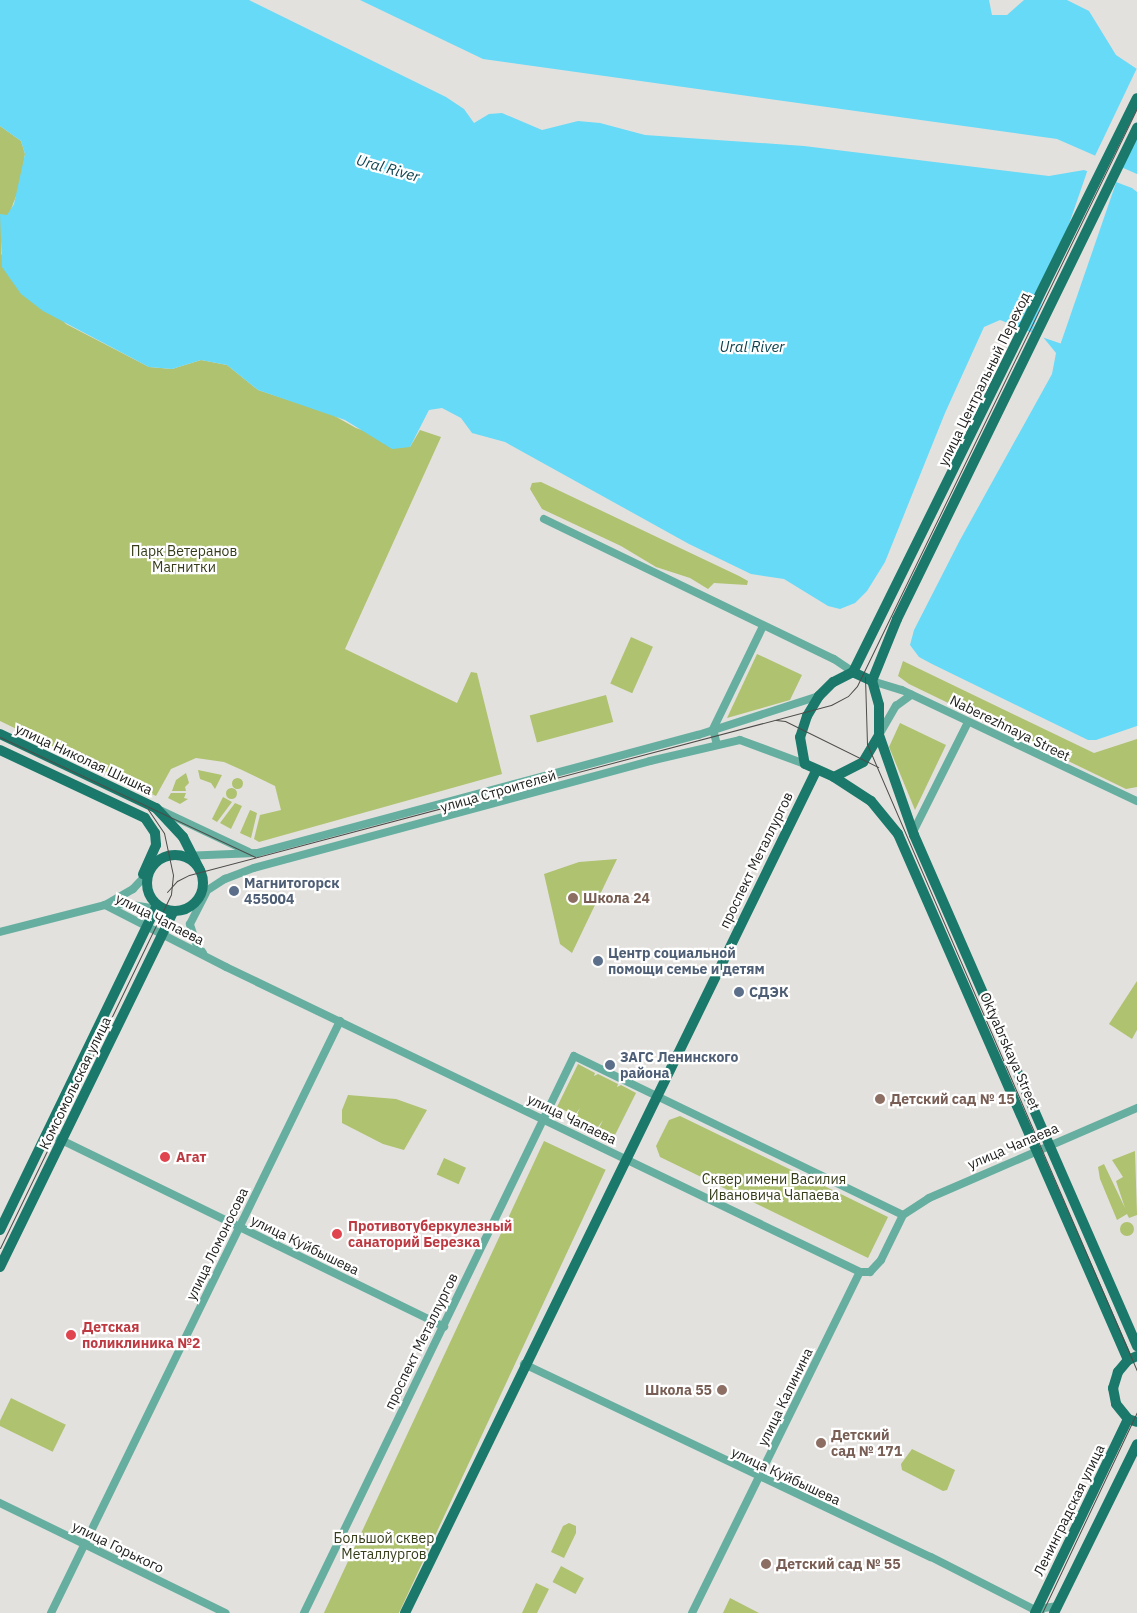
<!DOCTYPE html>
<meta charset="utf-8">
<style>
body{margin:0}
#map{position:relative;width:1137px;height:1613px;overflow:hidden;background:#e3e1dd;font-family:"IBM Plex Sans",sans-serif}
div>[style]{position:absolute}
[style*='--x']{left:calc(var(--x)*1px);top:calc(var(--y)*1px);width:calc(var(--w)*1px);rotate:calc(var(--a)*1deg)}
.green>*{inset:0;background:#aec26f;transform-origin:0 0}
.round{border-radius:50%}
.water>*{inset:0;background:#67daf8}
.pier>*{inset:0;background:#e3e1dd;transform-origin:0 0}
.minor>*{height:8px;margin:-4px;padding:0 4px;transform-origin:4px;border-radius:4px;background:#66afa0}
.major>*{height:10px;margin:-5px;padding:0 5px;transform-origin:5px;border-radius:5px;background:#1a796a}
.major>.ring{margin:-5px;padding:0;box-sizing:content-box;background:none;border:10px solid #1a796a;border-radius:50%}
.tram>*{height:1px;margin:-0.5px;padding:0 0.5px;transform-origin:0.5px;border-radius:0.5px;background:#4d4c4a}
.dots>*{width:14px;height:14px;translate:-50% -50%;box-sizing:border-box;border:2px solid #fff;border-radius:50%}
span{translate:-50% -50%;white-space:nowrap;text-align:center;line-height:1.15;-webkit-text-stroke:4.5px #fff;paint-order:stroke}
.street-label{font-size:14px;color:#21211f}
.park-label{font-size:14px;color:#353d1a}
.service-label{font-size:14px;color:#4e5e75;font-weight:700}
.left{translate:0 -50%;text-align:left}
.education-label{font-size:14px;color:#785e54;font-weight:700}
.right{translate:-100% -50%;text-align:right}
.health-label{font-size:14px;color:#be3a42;font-weight:700}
.water-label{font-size:15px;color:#0e434f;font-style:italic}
</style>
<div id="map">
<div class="green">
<div style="clip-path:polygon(0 126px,21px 141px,25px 154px,20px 186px,1px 235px,1px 254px,66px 324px,149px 367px,172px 369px,201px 360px,227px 365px,258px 390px,331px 414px,356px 428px,410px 447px,420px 430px,441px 437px,345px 649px,457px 703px,471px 672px,477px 673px,502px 774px,259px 842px,254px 839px,260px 815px,281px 810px,275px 786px,242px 770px,224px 762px,196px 758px,171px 769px,156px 796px,0 721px)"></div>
<div style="clip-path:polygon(541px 482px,739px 576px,748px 581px,747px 585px,714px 583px,708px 589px,690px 578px,656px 567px,621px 546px,542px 509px,530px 489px,532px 483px)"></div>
<div style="left:631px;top:637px;width:24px;height:51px;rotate:24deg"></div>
<div style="clip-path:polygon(757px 654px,802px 675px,790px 700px,727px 718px)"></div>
<div style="clip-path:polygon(903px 661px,1094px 753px,1137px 739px,1137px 787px,1126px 789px,909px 684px,898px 676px)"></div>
<div style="left:606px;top:695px;width:28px;height:79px;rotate:75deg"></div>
<div style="clip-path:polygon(900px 723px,946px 745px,915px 810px,889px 747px)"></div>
<div style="clip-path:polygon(198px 770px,222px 775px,215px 789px,211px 783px,200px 779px)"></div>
<div style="clip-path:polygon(186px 773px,189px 783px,185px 787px,186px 791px,172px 791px,176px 780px)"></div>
<div class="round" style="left:231.5px;top:777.5px;width:11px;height:11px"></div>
<div class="round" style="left:225.5px;top:787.5px;width:11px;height:11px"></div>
<div style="clip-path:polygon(171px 793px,186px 793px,184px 798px,188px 799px,180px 804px,168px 798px)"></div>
<div style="clip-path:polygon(223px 797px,232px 802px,217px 822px,212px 819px)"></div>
<div style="clip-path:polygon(235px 803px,242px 806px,231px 829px,220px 823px)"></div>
<div style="clip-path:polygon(250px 810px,257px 813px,251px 838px,240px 833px)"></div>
<div style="clip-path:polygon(617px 859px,572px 953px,560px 944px,544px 874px,579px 862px)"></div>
<div style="clip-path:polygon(1137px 981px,1137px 1030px,1132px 1039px,1109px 1024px)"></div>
<div style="clip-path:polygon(578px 1064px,595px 1073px,594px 1076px,598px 1074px,618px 1084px,617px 1087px,621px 1085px,636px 1093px,615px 1135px,599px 1128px,603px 1120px,598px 1127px,576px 1116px,580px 1108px,575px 1115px,557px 1107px)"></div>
<div style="clip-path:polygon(348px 1095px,396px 1099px,427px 1110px,404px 1150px,383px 1144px,342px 1123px,342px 1110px)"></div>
<div style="clip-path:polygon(680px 1116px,888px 1217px,868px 1258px,660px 1157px,656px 1146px,669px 1120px)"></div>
<div style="left:544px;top:1141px;width:68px;height:525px;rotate:25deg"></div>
<div style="clip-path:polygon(1135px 1151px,1137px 1215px,1129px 1218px,1127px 1214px,1117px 1220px,1100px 1179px,1098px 1167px,1104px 1164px,1125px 1208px,1116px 1181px,1123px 1177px,1112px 1160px)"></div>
<div style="left:444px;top:1158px;width:24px;height:18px;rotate:24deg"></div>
<div class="round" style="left:1120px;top:1222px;width:14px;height:14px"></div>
<div style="left:11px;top:1398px;width:61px;height:30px;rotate:26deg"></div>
<div style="clip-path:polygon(912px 1449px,955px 1470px,947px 1490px,943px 1491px,902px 1470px,901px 1464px)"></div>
<div style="clip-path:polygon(569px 1523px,576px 1526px,576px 1533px,564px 1558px,551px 1552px,563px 1526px)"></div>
<div style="left:561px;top:1566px;width:26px;height:18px;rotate:28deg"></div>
<div style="clip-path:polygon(536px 1583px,549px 1589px,537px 1613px,522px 1613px)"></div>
<div style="clip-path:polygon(730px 1598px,759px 1613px,723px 1613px)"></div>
</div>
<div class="water">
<div style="clip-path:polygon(0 0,249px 0,446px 97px,464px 109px,474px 123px,489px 114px,502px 113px,542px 130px,578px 121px,600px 123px,645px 135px,804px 146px,1049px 176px,1084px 170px,1132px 188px,1137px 192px,1137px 726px,1096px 740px,1088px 740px,932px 664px,919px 657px,910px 645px,914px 630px,960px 540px,1052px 374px,1056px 353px,1043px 337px,1000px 320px,984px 327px,945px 413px,885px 562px,867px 591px,855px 603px,840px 609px,828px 606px,784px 579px,751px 574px,689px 544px,505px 442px,472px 433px,461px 418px,442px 408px,429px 410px,410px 447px,392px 449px,345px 420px,258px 390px,227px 365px,201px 360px,172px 369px,149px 367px,43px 311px,21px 294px,2px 267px,0 214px,7px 215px,14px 204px,25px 154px,21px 141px,0 126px)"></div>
<div style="clip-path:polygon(360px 0,989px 0,992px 15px,1007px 15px,1024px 0,1067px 0,1089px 11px,1116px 55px,1137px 69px,1137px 174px,1057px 139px,483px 59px)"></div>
</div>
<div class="pier">
<div style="clip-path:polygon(1137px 68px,1137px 138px,1121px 170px,1094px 158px)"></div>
<div style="left:1088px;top:169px;width:31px;height:174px;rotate:19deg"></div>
</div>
<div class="minor">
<div style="--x:544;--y:519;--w:322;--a:25.8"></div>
<div style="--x:834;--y:659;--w:23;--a:34"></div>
<div style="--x:872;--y:681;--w:31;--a:17"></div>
<div style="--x:902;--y:690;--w:260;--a:25.3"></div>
<div style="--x:879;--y:735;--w:34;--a:-60"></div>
<div style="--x:896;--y:706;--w:19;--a:-36"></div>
<div style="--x:717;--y:745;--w:16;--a:-104"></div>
<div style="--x:713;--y:729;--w:114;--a:-64.1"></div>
<div style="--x:160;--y:810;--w:98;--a:25.3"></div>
<div style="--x:913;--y:832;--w:123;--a:-63.4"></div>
<div style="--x:183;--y:856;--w:74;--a:-2.3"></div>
<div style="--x:257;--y:853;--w:457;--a:-15"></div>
<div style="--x:698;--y:735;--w:127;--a:-17.9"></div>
<div style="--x:200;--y:895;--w:30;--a:-33"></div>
<div style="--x:225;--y:879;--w:31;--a:-21"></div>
<div style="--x:254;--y:868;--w:410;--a:-15.1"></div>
<div style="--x:650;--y:761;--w:92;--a:-13.1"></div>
<div style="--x:740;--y:740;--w:69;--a:20.3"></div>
<div style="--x:107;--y:904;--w:30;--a:-30"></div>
<div style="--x:133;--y:889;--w:23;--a:-47"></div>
<div style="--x:105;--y:905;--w:136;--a:27.1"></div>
<div style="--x:226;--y:967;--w:704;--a:25.69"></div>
<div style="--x:860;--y:1272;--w:10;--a:0"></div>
<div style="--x:870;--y:1272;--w:16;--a:-47"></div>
<div style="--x:881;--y:1260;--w:50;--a:-63.9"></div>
<div style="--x:903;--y:1215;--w:31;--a:-33"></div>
<div style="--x:929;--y:1198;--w:227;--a:-23.4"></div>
<div style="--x:0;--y:932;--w:108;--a:-14.4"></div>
<div style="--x:105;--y:905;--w:21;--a:-3"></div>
<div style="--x:126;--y:904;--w:44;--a:9.2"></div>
<div style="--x:203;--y:953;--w:12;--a:-125"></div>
<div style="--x:196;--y:943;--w:20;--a:-108"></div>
<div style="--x:190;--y:924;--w:35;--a:-63"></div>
<div style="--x:47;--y:1133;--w:442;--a:26"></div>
<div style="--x:524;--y:1364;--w:450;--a:25.4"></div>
<div style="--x:931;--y:1557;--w:123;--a:27"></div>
<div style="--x:0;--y:1503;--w:251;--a:26"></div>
<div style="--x:1037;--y:1609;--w:21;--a:-8"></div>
<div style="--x:51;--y:1613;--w:659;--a:-63.98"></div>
<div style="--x:304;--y:1613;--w:619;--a:-64.14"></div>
<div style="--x:574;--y:1056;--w:365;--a:25.8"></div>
<div style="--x:692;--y:1613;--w:380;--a:-63.8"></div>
</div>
<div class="major">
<div style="--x:853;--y:672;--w:22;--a:153"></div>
<div style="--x:833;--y:682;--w:20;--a:135"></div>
<div style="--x:819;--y:696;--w:23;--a:121"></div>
<div style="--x:807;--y:716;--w:22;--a:108"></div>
<div style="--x:800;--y:737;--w:27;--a:80"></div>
<div style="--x:805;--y:764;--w:32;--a:24"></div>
<div style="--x:834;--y:777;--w:44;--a:33"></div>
<div style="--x:871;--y:801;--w:43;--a:50.7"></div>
<div style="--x:898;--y:834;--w:574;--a:66.38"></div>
<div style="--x:853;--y:672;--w:640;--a:-63.68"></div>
<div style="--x:872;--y:681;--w:67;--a:-68"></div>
<div style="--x:897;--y:619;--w:547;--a:-63.95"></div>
<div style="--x:0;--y:734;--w:173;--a:25.4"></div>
<div style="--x:156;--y:808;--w:40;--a:47"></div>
<div style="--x:183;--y:837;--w:38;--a:63"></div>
<div style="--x:879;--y:735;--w:106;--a:70.7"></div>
<div style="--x:914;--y:835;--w:558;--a:66.42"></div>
<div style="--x:0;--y:750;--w:160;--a:25.1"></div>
<div style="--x:145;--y:818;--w:18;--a:56"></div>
<div style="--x:155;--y:833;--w:12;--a:85"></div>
<div style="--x:156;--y:845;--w:32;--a:114"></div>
<div style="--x:834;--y:777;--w:33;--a:-27"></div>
<div style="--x:863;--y:762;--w:31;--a:-59"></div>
<div style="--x:879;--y:735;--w:30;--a:-90"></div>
<div style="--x:879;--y:705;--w:25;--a:-106"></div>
<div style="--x:872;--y:681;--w:21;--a:-155"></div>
<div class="ring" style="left:147px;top:855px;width:46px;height:46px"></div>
<div style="--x:0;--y:1230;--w:361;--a:-64.2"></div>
<div style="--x:0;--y:1267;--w:396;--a:-64"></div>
<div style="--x:1137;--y:1356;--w:10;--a:156"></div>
<div style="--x:1128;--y:1360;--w:16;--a:130"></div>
<div style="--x:1118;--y:1372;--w:17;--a:107"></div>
<div style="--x:1113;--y:1388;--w:16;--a:79"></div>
<div style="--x:1116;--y:1404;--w:19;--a:51"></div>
<div style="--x:1128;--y:1419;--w:9;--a:18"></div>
<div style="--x:405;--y:1613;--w:937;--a:-63.98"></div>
<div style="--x:1035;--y:1613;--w:215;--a:-64.4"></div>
<div style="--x:1054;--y:1613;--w:188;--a:-63.8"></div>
</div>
<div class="tram">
<div style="--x:865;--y:677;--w:67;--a:88.3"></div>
<div style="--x:867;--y:744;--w:683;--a:66.7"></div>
<div style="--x:776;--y:720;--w:9;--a:6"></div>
<div style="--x:785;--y:721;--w:104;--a:26.3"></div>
<div style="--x:0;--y:737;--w:282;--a:25.2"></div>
<div style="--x:167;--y:892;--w:15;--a:-48"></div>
<div style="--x:177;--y:881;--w:13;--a:-27"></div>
<div style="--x:189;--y:875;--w:664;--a:-14.83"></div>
<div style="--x:831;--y:705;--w:19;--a:-28"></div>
<div style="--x:848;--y:696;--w:13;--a:-48"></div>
<div style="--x:857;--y:686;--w:642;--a:-64.15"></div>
<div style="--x:0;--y:1248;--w:393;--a:-64.2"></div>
<div style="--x:171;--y:894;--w:19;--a:-84"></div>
<div style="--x:173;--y:875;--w:43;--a:-102.1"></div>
<div style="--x:164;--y:833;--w:29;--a:-124"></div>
<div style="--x:1042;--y:1613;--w:222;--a:-64.7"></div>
</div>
<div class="dots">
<div style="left:234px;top:891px;background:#5c6f8a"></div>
<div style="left:573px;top:898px;background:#8d6e63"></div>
<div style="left:598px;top:961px;background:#5c6f8a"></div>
<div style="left:739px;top:992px;background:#5c6f8a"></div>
<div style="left:610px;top:1065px;background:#5c6f8a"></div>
<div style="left:880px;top:1099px;background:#8d6e63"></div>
<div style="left:165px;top:1157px;background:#e0444e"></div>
<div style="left:337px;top:1234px;background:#e0444e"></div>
<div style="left:71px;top:1335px;background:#e0444e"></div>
<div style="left:722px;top:1390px;background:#8d6e63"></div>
<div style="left:821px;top:1443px;background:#8d6e63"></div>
<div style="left:766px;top:1564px;background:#8d6e63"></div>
</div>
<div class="street-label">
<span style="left:984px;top:379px;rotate:-64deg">улица Центральный Переход</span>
<span style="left:1010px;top:728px;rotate:26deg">Naberezhnaya Street</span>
<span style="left:84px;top:759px;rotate:25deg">улица Николая Шишка</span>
<span style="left:498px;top:791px;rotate:-16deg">улица Строителей</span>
<span style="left:756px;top:860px;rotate:-64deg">проспект Металлургов</span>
<span style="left:160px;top:919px;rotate:27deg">улица Чапаева</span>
<span style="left:1010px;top:1051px;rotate:66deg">Oktyabrskaya Street</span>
<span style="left:75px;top:1083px;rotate:-64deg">Комсомольская улица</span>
<span style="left:572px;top:1119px;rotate:26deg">улица Чапаева</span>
<span style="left:1013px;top:1146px;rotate:-23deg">улица Чапаева</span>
<span style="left:217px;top:1244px;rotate:-64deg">улица Ломоносова</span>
<span style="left:305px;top:1245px;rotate:26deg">улица Куйбышева</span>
<span style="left:421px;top:1341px;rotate:-64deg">проспект Металлургов</span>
<span style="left:785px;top:1397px;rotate:-64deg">улица Калинина</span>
<span style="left:786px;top:1476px;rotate:25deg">улица Куйбышева</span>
<span style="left:1069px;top:1510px;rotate:-64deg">Ленинградская улица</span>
<span style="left:118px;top:1547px;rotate:26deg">улица Горького</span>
</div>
<div class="park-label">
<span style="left:184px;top:559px">Парк Ветеранов<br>Магнитки</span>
<span style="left:774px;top:1187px">Сквер имени Василия<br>Ивановича Чапаева</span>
<span style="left:384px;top:1546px">Большой сквер<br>Металлургов</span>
</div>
<div class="service-label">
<span class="left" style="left:244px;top:891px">Магнитогорск<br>455004</span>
<span class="left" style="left:608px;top:961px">Центр социальной<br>помощи семье и детям</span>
<span class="left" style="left:749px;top:992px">СДЭК</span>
<span class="left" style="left:620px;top:1065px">ЗАГС Ленинского<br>района</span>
</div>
<div class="education-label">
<span class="left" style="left:583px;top:898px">Школа 24</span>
<span class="left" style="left:890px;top:1099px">Детский сад № 15</span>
<span class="right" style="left:712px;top:1390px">Школа 55</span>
<span class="left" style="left:831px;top:1443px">Детский<br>сад № 171</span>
<span class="left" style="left:776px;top:1564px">Детский сад № 55</span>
</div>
<div class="health-label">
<span class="left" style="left:176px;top:1157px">Агат</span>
<span class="left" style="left:348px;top:1234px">Противотуберкулезный<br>санаторий Березка</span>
<span class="left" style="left:82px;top:1335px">Детская<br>поликлиника №2</span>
</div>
<div class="water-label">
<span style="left:388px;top:168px;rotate:16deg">Ural River</span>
<span style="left:752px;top:347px">Ural River</span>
</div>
</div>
